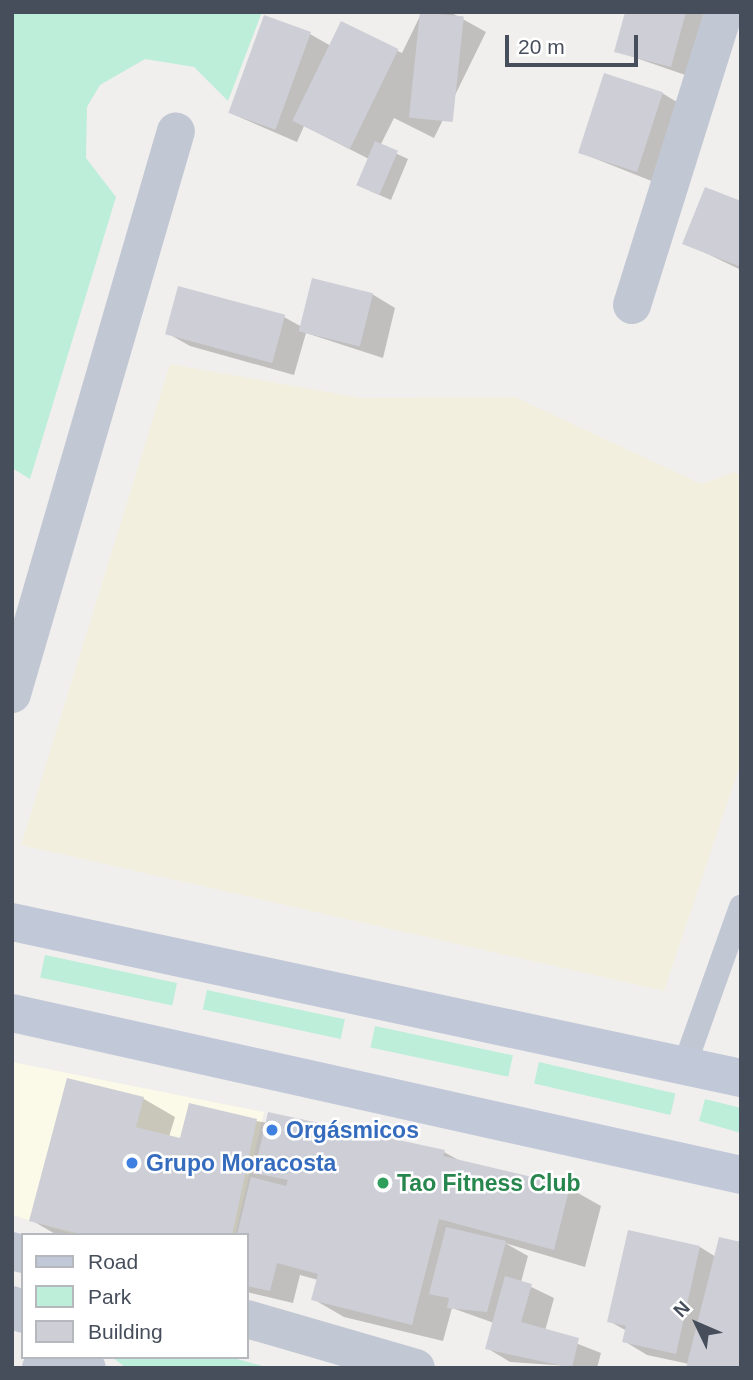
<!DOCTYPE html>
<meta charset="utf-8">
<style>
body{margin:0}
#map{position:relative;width:753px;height:1380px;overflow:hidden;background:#f1efee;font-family:Arial,sans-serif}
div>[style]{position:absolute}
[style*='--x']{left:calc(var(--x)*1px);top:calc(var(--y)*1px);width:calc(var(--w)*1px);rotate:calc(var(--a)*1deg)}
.commercial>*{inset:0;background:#fbf9e8}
.green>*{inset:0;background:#bdeed9;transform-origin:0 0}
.sand>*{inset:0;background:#f2efdf}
.shadow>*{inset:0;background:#0003}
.building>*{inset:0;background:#cecfd6;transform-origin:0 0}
.lane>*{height:24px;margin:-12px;padding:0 12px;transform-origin:12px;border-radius:12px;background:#c2c8d3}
.street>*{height:38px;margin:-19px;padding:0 19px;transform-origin:19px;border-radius:19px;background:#c2c8d3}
.secondary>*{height:38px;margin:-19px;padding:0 19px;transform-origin:19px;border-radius:19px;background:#c1c8d7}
.dots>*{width:19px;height:19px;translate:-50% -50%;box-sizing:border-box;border:4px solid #fff;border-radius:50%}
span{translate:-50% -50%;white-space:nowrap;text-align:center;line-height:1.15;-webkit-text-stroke:5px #fff;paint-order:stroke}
.shop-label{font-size:23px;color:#366cbe;font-weight:700}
.left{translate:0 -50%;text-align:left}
.leisure-label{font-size:23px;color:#27864d;font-weight:700}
.frame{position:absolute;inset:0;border:14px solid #474e5b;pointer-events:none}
.legend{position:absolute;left:21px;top:1233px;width:228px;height:126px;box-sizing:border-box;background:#fff;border:2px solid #b5b8bd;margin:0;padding:9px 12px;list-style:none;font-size:21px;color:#474e5b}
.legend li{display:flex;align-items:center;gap:14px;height:35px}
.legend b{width:35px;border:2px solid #b5b8bd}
.north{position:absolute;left:662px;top:1289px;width:70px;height:70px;-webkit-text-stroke:5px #fff;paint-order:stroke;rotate:314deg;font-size:19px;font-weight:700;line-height:28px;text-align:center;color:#474e5b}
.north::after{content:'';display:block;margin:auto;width:24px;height:32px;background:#474e5b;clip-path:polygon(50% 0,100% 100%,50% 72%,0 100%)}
.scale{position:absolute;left:505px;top:35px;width:133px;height:32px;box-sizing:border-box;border:4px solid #474e5b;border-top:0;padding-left:9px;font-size:21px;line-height:24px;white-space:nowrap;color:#474e5b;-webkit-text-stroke:5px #fff;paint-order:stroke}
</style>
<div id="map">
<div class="commercial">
<div style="clip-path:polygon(12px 1062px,264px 1112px,235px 1235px,76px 1235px,12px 1215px)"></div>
</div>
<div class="green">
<div style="clip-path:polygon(12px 12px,262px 12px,228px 101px,194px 67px,145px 59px,100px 85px,87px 107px,86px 158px,116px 197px,30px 479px,12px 468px)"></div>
<div style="left:45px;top:955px;width:135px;height:23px;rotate:12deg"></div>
<div style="left:207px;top:990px;width:141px;height:20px;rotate:12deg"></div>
<div style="left:375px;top:1026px;width:141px;height:22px;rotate:12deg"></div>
<div style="left:539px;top:1062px;width:140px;height:22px;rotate:13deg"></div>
<div style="clip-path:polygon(705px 1099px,741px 1108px,741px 1133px,699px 1121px)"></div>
<div style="clip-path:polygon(112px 1357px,230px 1357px,270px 1368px,126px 1368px)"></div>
</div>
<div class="sand">
<div style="clip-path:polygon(170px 364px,362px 398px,515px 397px,701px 484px,734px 472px,741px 476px,741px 762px,664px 991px,21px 845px)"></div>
</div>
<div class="shadow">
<div style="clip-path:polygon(422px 12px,450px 12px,486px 32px,434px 138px,394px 118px,380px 146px,408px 159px,391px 200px,370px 191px,369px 159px,304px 126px,297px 142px,230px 113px,310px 34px,331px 46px,342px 24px,402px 53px)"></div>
<div style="clip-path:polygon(626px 12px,709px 12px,694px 78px,616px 51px)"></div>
<div style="clip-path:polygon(662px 93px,685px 107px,654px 182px,581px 153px)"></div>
<div style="clip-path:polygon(741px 203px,741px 270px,685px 243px)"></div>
<div style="clip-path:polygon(372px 294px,395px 308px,383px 358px,306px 333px,294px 375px,190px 346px,167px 333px,284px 317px,302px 327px)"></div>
<div style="clip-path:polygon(69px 1080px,144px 1099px,175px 1117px,169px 1137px,181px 1140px,256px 1121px,444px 1152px,462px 1162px,569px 1188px,601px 1206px,585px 1267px,505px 1243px,528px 1256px,521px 1282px,554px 1298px,545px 1331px,601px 1353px,597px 1368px,510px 1362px,487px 1348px,494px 1323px,452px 1308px,443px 1341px,344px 1317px,313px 1299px,318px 1280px,300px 1275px,293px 1303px,247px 1292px,247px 1235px,57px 1235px,31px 1220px)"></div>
<div style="clip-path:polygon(700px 1247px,716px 1257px,689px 1364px,647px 1355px,624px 1341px,627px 1331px,609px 1321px)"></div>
</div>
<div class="building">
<div style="left:420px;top:12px;width:44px;height:106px;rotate:6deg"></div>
<div style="clip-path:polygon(625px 12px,686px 12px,671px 67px,614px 52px)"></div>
<div style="left:264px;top:15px;width:50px;height:104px;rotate:20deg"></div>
<div style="left:341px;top:21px;width:64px;height:111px;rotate:26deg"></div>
<div style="left:604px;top:73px;width:62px;height:84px;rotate:18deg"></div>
<div style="left:375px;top:141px;width:25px;height:48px;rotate:23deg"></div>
<div style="clip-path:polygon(705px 187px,741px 201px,741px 267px,682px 244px)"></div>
<div style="left:312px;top:278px;width:63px;height:55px;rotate:14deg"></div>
<div style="left:178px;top:286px;width:111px;height:50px;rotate:15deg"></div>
<div style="clip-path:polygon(67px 1078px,144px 1097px,136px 1127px,180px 1138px,189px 1103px,257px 1119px,232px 1235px,84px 1235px,29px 1221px)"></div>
<div style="clip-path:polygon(268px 1112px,445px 1150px,443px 1156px,570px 1186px,554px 1250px,439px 1219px,412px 1325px,311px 1300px,318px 1274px,277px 1263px,270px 1291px,247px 1286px,247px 1235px,237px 1235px,251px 1177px,286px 1186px,288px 1180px,254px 1173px)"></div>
<div style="clip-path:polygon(446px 1227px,506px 1241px,487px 1312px,447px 1308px,449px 1298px,429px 1294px)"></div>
<div style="clip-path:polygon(628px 1230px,700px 1246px,676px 1354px,622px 1342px,626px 1326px,607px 1322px)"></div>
<div style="clip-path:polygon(719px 1237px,741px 1242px,741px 1368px,686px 1368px)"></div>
<div style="clip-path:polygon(505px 1276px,532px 1284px,521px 1322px,579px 1338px,572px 1368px,485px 1349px)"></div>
</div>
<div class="lane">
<div style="--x:685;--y:1064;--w:167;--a:-70.4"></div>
</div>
<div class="street">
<div style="--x:632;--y:305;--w:307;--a:-72.6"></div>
<div style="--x:12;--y:694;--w:586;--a:-73.76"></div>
<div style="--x:12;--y:1251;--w:11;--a:15"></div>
<div style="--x:12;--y:1305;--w:14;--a:39"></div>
<div style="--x:247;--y:1319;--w:176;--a:16.2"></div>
<div style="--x:75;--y:1357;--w:16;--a:43"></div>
<div style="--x:41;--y:1368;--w:14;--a:-51"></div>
</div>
<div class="secondary">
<div style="--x:12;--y:922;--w:746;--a:12.08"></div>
<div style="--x:12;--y:1013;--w:747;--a:12.53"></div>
</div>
<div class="dots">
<div style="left:272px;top:1130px;background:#3f7fe0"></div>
<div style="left:132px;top:1163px;background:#3f7fe0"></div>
<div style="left:383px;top:1183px;background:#2e9e5b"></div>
</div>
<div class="shop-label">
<span class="left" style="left:286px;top:1130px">Orgásmicos</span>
<span class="left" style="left:146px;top:1163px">Grupo Moracosta</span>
</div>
<div class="leisure-label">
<span class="left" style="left:397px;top:1183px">Tao Fitness Club</span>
</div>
<div class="frame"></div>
<ul class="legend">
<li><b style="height:9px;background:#c1c8d7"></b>Road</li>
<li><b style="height:19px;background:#bdeed9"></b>Park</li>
<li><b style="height:19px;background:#cecfd6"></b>Building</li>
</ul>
<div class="north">N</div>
<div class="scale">20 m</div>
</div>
